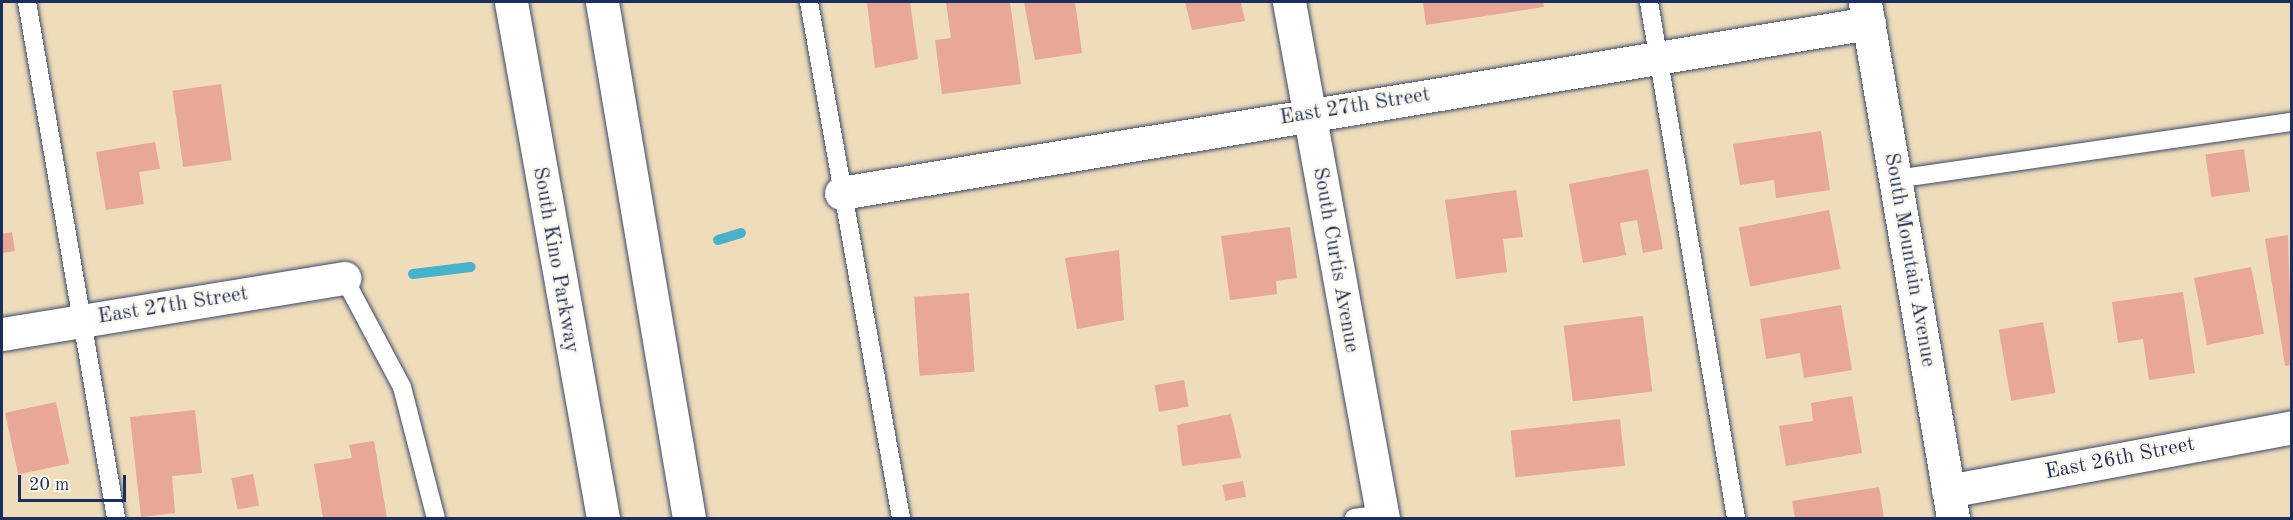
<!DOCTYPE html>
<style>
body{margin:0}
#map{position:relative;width:2293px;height:520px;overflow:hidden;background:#eedcba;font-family:"Old Standard TT",serif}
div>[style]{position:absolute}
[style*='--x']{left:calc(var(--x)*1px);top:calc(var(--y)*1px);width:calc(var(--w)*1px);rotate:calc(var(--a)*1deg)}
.stream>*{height:10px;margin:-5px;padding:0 5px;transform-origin:5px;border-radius:5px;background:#4ab2c8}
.building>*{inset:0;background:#e8a797;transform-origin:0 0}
.roads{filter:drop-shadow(0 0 2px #3b496c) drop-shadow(0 0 2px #3b496c)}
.service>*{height:18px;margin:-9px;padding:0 9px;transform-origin:9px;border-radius:9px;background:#fff}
.minor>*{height:33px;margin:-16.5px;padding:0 16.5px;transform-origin:16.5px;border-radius:16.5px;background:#fff}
.primary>*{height:33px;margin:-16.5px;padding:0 16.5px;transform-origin:16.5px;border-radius:16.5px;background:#fff}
span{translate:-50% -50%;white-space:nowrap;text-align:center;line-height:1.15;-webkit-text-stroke:4.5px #fbf7ec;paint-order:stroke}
.street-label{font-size:21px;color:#1b2f5e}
.frame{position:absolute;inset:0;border:3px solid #1b2f5e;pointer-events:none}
.scale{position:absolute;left:18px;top:475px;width:108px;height:27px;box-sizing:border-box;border:3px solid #1b2f5e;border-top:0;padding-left:8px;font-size:18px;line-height:21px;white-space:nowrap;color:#1b2f5e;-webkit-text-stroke:4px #fbf7ec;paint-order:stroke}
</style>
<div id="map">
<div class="stream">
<div style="--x:718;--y:240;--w:24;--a:-17"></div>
<div style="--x:413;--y:274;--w:58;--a:-6.9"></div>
</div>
<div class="building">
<div style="clip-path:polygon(867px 2px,910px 2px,918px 59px,875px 68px)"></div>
<div style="clip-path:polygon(946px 2px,1010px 2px,1021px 84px,942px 94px,935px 40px,951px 38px)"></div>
<div style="clip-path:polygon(1024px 2px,1075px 2px,1082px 53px,1035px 60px)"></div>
<div style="clip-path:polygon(1185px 2px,1241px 2px,1245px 21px,1192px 30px)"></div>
<div style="clip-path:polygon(1423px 2px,1543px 2px,1544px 7px,1426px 25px)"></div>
<div style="left:221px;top:84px;width:77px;height:49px;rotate:82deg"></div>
<div style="clip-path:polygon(1821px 131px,1830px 190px,1776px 198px,1774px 180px,1740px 185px,1733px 144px)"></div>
<div style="clip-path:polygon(155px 142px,160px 169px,139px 172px,144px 204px,106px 210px,96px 152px)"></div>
<div style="left:2244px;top:149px;width:43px;height:39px;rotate:82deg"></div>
<div style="clip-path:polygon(1648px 169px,1663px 249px,1643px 253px,1637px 220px,1620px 223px,1626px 255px,1583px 263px,1569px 184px)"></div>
<div style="clip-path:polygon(1516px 190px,1523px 237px,1503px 239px,1507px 272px,1456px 279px,1445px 200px)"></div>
<div style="left:1829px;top:210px;width:60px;height:92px;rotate:79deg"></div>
<div style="clip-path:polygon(1290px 227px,1297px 278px,1276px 281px,1277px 294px,1230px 300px,1221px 236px)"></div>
<div style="clip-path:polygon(12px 232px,15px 251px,2px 253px,2px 234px)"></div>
<div style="clip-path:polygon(2288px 235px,2292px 365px,2285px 366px,2265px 239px)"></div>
<div style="clip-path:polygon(1119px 250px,1124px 320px,1077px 329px,1065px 258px)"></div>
<div style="left:2251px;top:267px;width:68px;height:58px;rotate:79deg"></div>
<div style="clip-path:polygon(2183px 292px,2195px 373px,2149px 380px,2143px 339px,2118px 343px,2112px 302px)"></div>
<div style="left:969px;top:293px;width:79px;height:55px;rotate:86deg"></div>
<div style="clip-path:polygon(1841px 305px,1852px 370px,1804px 378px,1800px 353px,1766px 359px,1760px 319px)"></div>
<div style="left:1643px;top:316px;width:76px;height:80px;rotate:83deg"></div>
<div style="left:2043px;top:322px;width:72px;height:45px;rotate:80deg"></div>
<div style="left:1184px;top:380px;width:27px;height:30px;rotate:80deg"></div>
<div style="clip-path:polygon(1852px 396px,1862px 453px,1786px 466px,1779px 426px,1813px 421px,1811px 403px)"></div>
<div style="left:56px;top:402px;width:63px;height:52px;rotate:78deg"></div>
<div style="clip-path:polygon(195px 410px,202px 473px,172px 476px,175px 513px,141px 517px,130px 417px)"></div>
<div style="clip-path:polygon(1231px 414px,1241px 458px,1182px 466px,1177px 425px)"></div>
<div style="left:1620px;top:419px;width:47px;height:110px;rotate:84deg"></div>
<div style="clip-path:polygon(374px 441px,387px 518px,323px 518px,314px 464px,352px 458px,349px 445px)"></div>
<div style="left:253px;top:474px;width:32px;height:22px;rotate:79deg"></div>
<div style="left:1243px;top:481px;width:16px;height:21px;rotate:79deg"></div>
<div style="clip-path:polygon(1879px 487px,1884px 518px,1795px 518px,1792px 501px)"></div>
</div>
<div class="roads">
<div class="service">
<div style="--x:27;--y:2;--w:524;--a:80.21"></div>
<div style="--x:809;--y:2;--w:524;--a:79.89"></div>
<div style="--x:1649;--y:2;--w:523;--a:80.43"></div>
<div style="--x:1895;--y:179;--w:401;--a:-8.2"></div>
<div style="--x:344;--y:278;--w:123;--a:62"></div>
<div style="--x:402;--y:387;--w:135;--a:75.5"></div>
<div style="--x:1354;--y:518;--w:28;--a:-8"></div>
</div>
<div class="minor">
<div style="--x:1289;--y:2;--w:524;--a:79.68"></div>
<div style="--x:1865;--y:3;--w:522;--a:80.3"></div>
<div style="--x:841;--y:193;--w:1042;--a:-9.39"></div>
<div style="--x:2;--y:334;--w:347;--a:-9.3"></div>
<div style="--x:1948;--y:491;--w:350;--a:-10.5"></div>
</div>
<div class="primary">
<div style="--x:511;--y:2;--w:524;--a:79.89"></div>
<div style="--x:602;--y:2;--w:523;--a:80.43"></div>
</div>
</div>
<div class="street-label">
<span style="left:1355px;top:107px;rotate:-9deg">East 27th Street</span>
<span style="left:555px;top:260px;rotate:80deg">South Kino Parkway</span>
<span style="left:1335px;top:260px;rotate:80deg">South Curtis Avenue</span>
<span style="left:1909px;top:260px;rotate:80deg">South Mountain Avenue</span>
<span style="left:173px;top:306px;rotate:-9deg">East 27th Street</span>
<span style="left:2120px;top:459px;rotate:-11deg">East 26th Street</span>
</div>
<div class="frame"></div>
<div class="scale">20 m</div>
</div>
